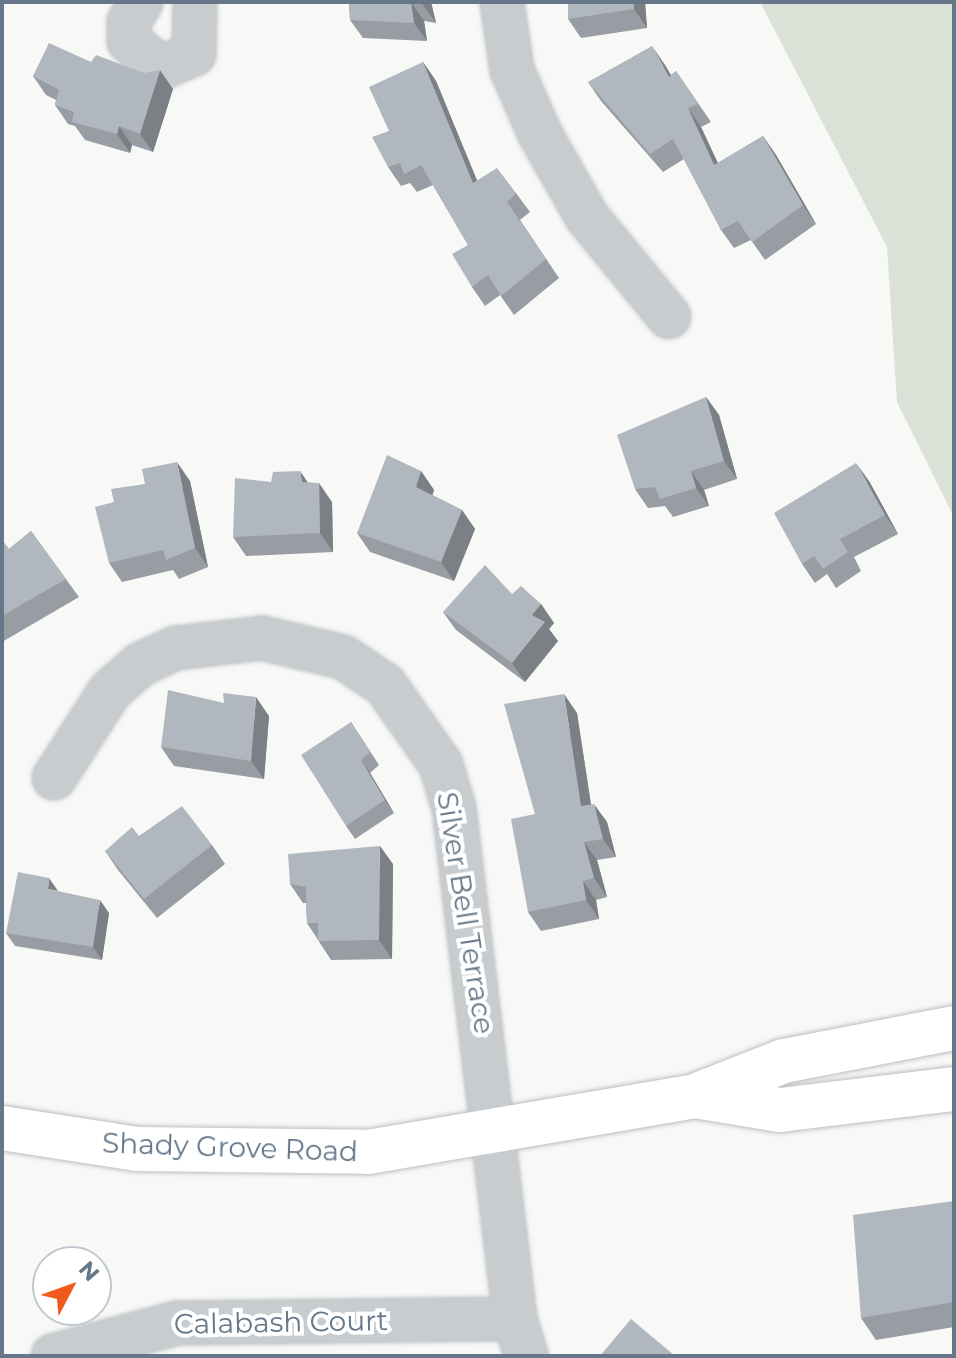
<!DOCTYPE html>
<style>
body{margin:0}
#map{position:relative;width:956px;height:1358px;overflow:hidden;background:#f8f9f6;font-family:Montserrat,sans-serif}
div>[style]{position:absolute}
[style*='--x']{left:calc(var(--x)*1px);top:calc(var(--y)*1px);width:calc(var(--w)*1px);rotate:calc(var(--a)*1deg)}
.green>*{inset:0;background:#dae1d6}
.roads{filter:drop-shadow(0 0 2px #bbbfc3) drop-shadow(0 0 2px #bbbfc3)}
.minor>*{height:42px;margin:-21px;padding:0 21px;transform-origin:21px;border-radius:21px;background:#c8cccf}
.major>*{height:44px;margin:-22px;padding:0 22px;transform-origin:22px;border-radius:22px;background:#fff}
.wall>*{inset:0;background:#979da3}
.shaded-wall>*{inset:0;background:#7b8085}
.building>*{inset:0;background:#b0b7be}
span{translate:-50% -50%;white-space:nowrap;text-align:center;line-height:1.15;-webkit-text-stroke:8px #fff;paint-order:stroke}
.street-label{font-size:28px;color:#657789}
.frame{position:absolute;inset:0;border:4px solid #657789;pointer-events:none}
.north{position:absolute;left:32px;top:1246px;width:80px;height:80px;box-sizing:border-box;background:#fff;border:2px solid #c1c9d0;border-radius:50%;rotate:49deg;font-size:22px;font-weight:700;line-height:32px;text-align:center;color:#657789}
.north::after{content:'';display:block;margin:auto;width:28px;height:36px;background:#f2591c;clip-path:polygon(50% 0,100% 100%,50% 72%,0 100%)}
</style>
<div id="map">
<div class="green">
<div style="clip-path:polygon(760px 2px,954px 2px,954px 517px,897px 402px,887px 247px)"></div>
</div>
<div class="roads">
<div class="minor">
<div style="--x:141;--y:2;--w:23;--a:121"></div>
<div style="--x:129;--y:22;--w:19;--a:90"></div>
<div style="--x:129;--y:41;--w:42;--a:40.2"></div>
<div style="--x:161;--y:68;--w:36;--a:-23"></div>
<div style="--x:194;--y:54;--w:52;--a:-88.9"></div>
<div style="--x:502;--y:2;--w:69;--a:81.6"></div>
<div style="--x:512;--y:70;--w:70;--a:66.4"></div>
<div style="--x:540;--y:134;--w:95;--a:60.5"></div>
<div style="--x:587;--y:217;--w:129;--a:50.6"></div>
<div style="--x:54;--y:778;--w:103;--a:-57.2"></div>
<div style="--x:110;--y:691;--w:41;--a:-41.1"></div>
<div style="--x:141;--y:664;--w:38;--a:-25"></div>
<div style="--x:176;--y:648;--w:87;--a:-6.6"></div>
<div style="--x:262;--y:638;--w:83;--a:13.2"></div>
<div style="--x:343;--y:657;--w:50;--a:33.7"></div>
<div style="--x:385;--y:685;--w:98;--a:55"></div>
<div style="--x:441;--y:765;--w:45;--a:73.2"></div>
<div style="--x:454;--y:808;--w:515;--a:83.19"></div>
<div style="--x:515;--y:1319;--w:39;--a:73"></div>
<div style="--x:53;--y:1356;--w:128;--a:-14.9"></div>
<div style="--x:177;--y:1323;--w:338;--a:-0.7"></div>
</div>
<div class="major">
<div style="--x:695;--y:1096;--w:86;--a:9.4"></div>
<div style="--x:780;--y:1110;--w:175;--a:-6.9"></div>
<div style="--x:2;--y:1128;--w:137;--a:8.8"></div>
<div style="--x:137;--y:1149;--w:231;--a:0.7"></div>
<div style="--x:368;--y:1152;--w:332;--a:-9.7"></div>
<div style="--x:695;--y:1096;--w:96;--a:-21.5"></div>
<div style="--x:784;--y:1061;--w:173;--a:-11"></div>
</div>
</div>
<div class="wall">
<div style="clip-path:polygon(349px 2px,431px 2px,436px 23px,424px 21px,427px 41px,363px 38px,350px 20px)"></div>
<div style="clip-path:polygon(568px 2px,645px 2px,647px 28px,581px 38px,568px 19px)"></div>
<div style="clip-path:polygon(91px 62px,173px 89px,153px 152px,132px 145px,130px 153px,85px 140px,75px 126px,68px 124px,55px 105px,56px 100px,46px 95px,33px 76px)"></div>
<div style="clip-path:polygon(423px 62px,436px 81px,477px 181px,516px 193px,530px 212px,520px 220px,559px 278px,514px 315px,500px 295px,485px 306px,472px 287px,468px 245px,433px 185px,417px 192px,410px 183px,401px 186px,388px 167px,389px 131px)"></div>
<div style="clip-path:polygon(665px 65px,671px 75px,676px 71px,711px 122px,701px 127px,718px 163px,763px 136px,776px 155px,816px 224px,765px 260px,751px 240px,734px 248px,721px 230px,684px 159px,663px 172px,601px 101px,588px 82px)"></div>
<div style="clip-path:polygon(706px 397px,719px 415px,737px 479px,704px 490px,709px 506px,673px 517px,665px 506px,648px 508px,635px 489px)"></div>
<div style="clip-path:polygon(421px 471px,434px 490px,432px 495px,462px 510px,475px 529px,454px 581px,370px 552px,357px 533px)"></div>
<div style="clip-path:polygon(190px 481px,208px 567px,179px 579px,173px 570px,122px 582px,109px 563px)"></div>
<div style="clip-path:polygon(869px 481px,898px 534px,854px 557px,861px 571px,836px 588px,827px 574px,815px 583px,802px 564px)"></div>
<div style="clip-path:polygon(271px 482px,308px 482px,332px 502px,333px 552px,246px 556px,233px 537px)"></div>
<div style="clip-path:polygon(31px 531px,79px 597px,2px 642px,2px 540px,9px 549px)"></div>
<div style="clip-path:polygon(512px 594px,541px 604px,554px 623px,549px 629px,558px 641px,525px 682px,456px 630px,443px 612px)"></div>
<div style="clip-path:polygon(577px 713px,591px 804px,607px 822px,616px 857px,597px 860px,607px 897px,596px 900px,599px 919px,541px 931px,528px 912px,535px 814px)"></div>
<div style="clip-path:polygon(269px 716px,264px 779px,174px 766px,161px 747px)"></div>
<div style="clip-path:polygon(351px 722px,379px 765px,370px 773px,394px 813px,355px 839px,346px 826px)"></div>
<div style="clip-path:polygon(139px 836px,212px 845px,225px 864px,157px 918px,118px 870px,105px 851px)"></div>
<div style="clip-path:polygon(393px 864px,392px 959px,331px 960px,307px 923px,306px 903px,303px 903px,290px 884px)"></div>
<div style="clip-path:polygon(58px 891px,109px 913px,102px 960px,15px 946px,6px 933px)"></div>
<div style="clip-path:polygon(954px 1201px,954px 1327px,876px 1340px,861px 1318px)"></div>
</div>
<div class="shaded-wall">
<div style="clip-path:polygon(411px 2px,424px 21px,427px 41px,414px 23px)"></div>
<div style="clip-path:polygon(422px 2px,431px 2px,436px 23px,423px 5px)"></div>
<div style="clip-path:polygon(633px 2px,645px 2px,647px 28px,634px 9px)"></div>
<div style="clip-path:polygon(652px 46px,665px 65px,682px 95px,669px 77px)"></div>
<div style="clip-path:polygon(423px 62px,436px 81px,486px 202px,473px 183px)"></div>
<div style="clip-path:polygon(160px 70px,173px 89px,153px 152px,140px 134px)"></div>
<div style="clip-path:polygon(688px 108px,701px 127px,727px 183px,714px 165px)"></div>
<div style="clip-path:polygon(119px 126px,132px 145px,130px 153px,117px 134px)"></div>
<div style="clip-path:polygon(763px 136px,776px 155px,816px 224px,803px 205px)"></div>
<div style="clip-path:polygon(706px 397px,719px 415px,737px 479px,724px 461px)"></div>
<div style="clip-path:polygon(177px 462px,190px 481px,208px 567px,195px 548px)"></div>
<div style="clip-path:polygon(856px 463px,869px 481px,898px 534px,885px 515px)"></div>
<div style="clip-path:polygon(300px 471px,313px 490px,302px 482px)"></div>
<div style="clip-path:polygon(421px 471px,434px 490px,429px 506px,416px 487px)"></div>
<div style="clip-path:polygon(691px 471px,704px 490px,709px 506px,696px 488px)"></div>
<div style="clip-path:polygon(319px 483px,332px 502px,333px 552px,320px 533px)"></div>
<div style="clip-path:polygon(462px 510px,475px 529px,454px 581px,441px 562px)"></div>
<div style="clip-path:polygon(541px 604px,554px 623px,549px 629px,558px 641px,525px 682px,512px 663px,532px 615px)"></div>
<div style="clip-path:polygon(564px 694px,577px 713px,594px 825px,581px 806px)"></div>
<div style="clip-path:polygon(256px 697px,269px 716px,264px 779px,251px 761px)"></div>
<div style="clip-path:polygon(361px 760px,370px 773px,394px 813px,385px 800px)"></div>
<div style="clip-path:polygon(594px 804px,607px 822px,616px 857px,603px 839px)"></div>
<div style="clip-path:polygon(584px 842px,597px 860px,607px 897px,594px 878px)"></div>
<div style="clip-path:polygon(380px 846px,393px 864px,392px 959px,379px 940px)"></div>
<div style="clip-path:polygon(49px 878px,58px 891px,48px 889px)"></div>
<div style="clip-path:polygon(583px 881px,596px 900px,599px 919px,586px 900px)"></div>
<div style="clip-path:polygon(100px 900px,109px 913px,102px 960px,93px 947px)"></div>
</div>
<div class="building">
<div style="clip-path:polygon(349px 2px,411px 2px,414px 23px,350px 20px)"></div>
<div style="clip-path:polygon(568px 2px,633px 2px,634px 9px,568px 19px)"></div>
<div style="clip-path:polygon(49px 43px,91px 62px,96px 55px,144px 73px,160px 70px,140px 134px,119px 126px,117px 134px,72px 122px,74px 112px,55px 105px,59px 90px,33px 76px)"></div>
<div style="clip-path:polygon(652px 46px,669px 77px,676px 71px,698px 104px,688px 108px,714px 165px,763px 136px,803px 205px,752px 242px,738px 221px,721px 230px,673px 139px,650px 154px,588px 82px)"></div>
<div style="clip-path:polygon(423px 62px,473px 183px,497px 168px,516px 193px,507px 202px,546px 259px,501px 296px,488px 275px,472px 287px,452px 254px,468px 245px,421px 165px,404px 174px,400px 163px,388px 167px,372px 137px,389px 131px,369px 87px)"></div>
<div style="clip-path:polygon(706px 397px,724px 461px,691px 471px,696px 488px,660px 499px,655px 487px,635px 489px,617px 435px)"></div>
<div style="clip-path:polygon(387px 455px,421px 471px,416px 487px,462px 510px,441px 562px,357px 533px)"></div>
<div style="clip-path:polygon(177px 462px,195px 548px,166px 560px,163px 550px,109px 563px,95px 507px,114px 502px,111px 489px,145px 484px,142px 469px)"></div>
<div style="clip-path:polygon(856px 463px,885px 515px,840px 539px,848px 552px,823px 569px,814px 556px,802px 564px,774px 513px)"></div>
<div style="clip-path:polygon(300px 471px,302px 482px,319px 483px,320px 533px,233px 537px,235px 478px,271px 482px,273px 472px)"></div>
<div style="clip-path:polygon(31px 531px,66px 579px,2px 616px,2px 540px,9px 549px)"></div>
<div style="clip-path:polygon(485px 565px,512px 594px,521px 586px,541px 604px,532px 615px,545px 622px,512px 663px,443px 612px)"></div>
<div style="clip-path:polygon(168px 690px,224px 703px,223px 693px,256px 697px,251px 761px,161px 747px)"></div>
<div style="clip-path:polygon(564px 694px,581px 806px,594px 804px,603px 839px,584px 842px,594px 878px,583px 881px,586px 900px,528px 912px,511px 819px,535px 814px,504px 704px)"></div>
<div style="clip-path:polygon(351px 722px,370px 752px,361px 760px,385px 800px,346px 826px,301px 755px)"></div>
<div style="clip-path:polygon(182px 806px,212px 845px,144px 899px,105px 851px,132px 827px,139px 836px)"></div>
<div style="clip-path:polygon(380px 846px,379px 940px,318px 941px,318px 923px,307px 923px,306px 887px,290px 884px,288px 854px)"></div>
<div style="clip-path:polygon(18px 872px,49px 878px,48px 889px,100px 900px,93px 947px,6px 933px)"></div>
<div style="clip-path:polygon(954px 1201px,954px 1302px,861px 1318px,853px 1215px)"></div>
<div style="clip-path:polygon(631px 1319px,675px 1356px,600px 1356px)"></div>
</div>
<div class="street-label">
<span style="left:466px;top:913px;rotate:81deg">Silver Bell Terrace</span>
<span style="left:230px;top:1147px;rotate:2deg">Shady Grove Road</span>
<span style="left:281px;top:1322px;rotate:-1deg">Calabash Court</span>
</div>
<div class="frame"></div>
<div class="north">N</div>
</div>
